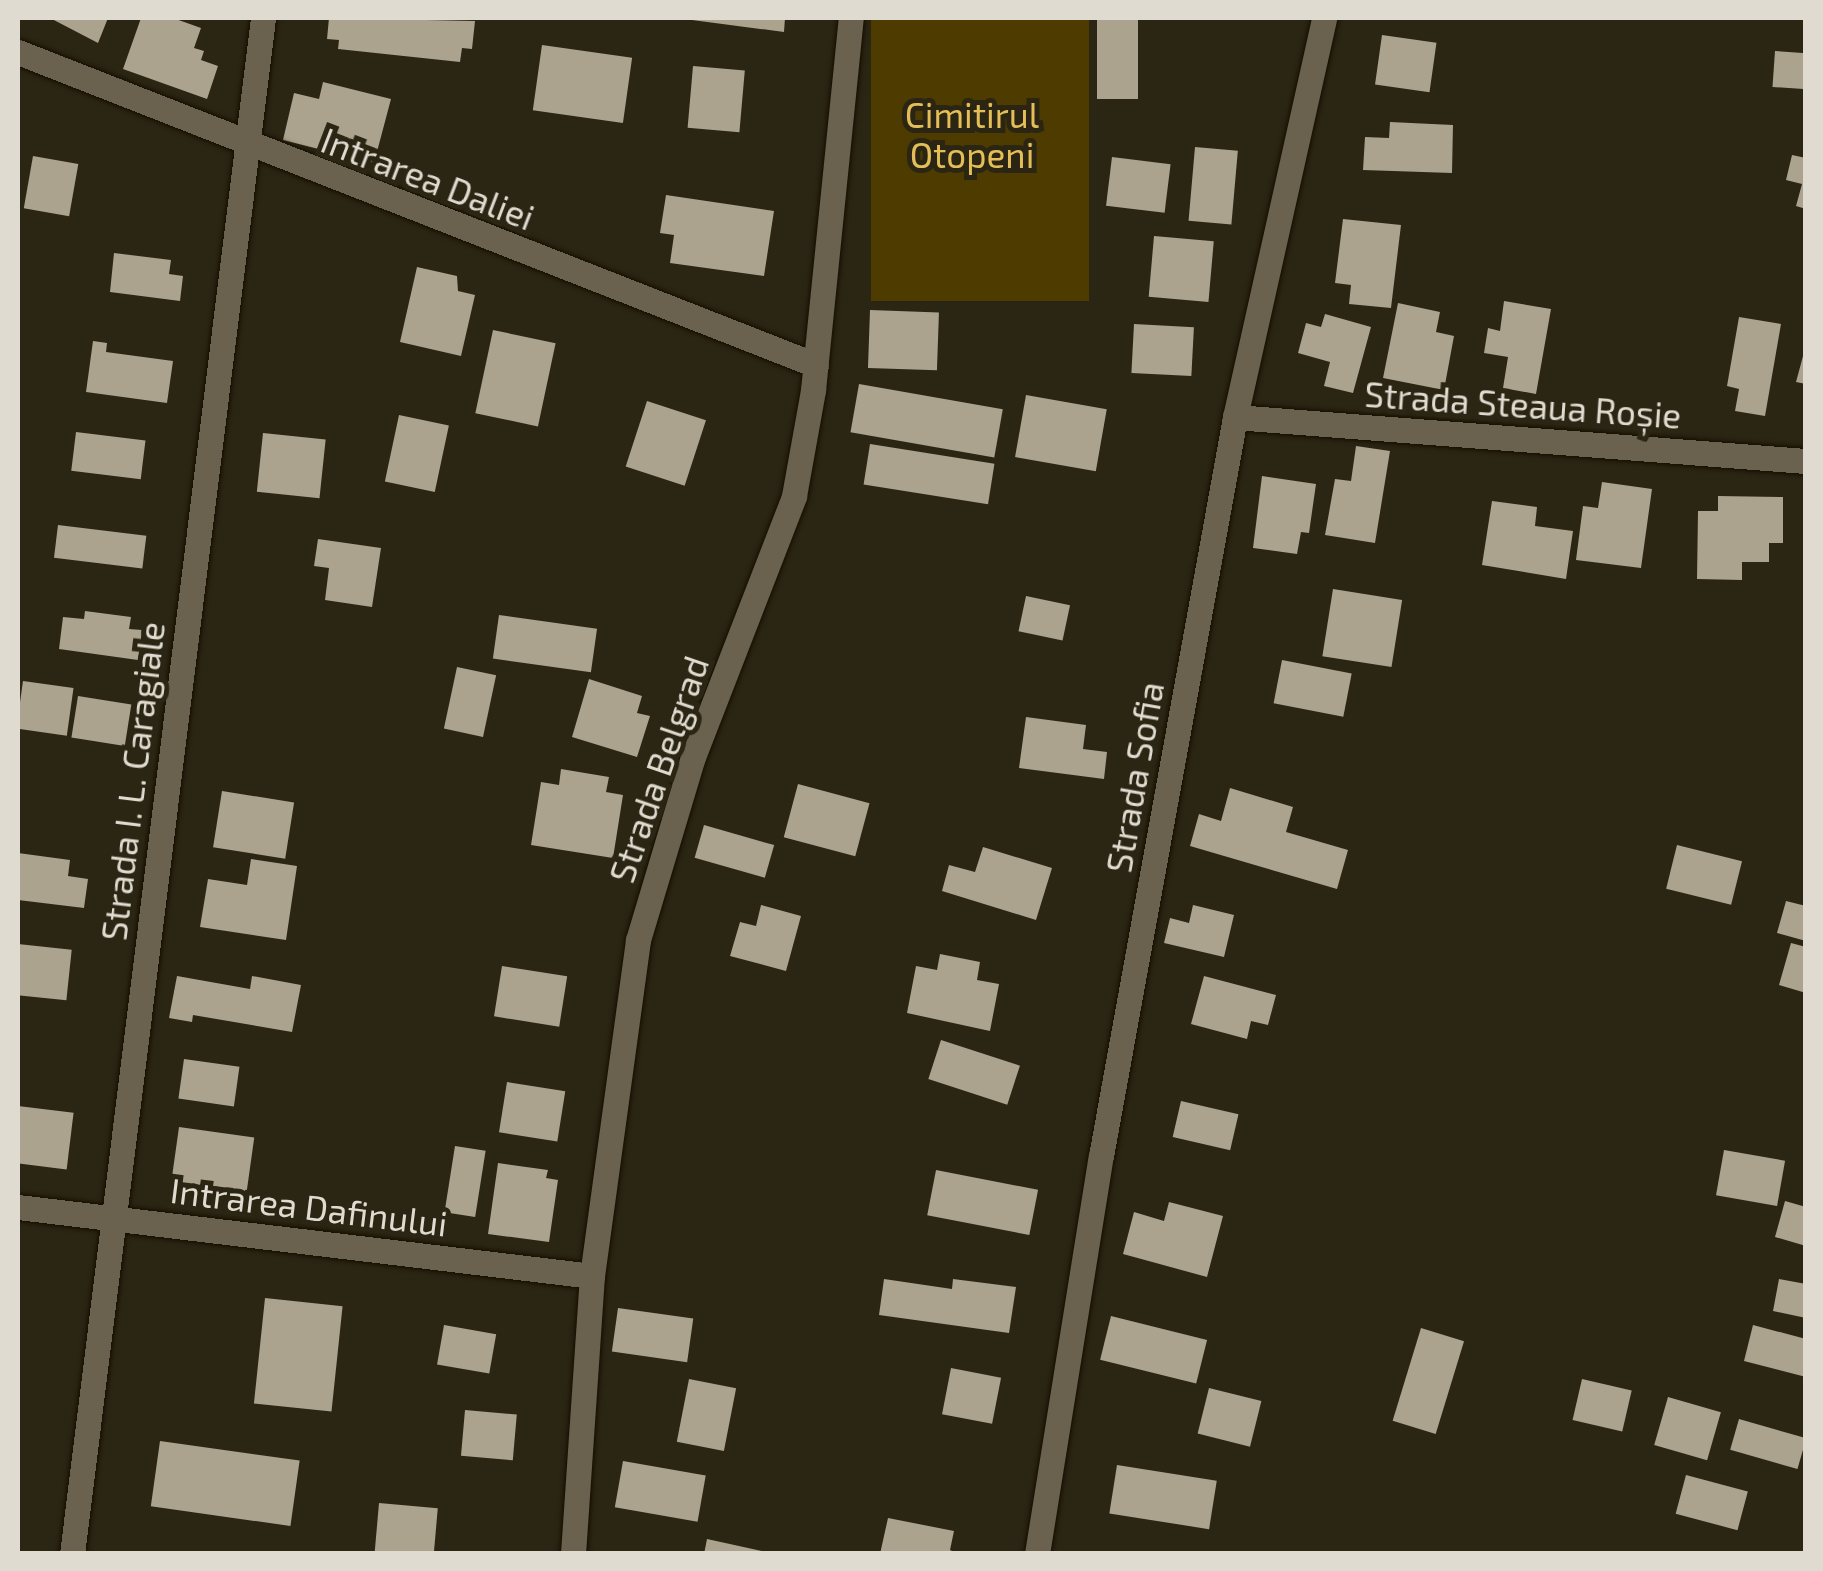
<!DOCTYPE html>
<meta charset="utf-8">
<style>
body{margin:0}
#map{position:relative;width:1823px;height:1571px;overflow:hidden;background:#2b2513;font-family:"Exo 2",sans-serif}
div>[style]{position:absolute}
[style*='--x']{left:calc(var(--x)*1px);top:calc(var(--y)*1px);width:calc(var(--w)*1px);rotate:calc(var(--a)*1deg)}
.green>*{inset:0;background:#4d3b00;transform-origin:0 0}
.building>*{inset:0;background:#aba38e;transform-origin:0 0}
.roads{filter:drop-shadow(0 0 2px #140e01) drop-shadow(0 0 2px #140e01)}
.minor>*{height:25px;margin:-12.5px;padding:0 12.5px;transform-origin:12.5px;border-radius:12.5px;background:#6a624f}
span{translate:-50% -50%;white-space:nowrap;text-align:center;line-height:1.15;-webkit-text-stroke:10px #2b2513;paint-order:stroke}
.park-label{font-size:35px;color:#e4be57}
.street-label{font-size:35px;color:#dfdbd0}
.frame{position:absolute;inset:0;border:20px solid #dfdbd0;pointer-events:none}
</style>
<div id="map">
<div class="green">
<div style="left:871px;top:18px;width:218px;height:283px"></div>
</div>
<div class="building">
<div style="clip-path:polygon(50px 18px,108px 18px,98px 43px)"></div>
<div style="clip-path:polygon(141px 18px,173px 18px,201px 28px,194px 48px,204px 51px,201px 60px,218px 66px,207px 99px,123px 69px)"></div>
<div style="clip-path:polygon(329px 18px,475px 21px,472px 49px,462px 48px,460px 62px,338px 49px,339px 40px,327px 39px)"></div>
<div style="clip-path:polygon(677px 18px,785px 18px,784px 32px)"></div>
<div style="left:1097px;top:18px;width:41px;height:81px"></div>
<div style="left:1382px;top:35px;width:55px;height:50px;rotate:8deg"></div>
<div style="left:542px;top:45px;width:91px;height:66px;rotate:8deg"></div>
<div style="left:1775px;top:51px;width:31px;height:36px;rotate:4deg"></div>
<div style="left:693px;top:66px;width:52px;height:62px;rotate:5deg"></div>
<div style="clip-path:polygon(323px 82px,391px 99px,374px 163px,283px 140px,294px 93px,319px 99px)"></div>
<div style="clip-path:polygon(1390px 122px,1453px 125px,1452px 173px,1363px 170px,1365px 137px,1389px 138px)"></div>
<div style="left:1195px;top:147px;width:43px;height:74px;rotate:5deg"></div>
<div style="clip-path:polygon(1792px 155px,1806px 158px,1806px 209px,1796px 206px,1802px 184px,1786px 180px)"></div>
<div style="left:33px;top:156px;width:46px;height:53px;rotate:10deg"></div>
<div style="left:1112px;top:157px;width:59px;height:49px;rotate:7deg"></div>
<div style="clip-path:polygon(666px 195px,774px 211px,764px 276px,670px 263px,674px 235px,660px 233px)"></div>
<div style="clip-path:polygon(1343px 219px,1401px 225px,1391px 308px,1349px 304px,1351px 285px,1335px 283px)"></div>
<div style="left:1154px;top:236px;width:60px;height:61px;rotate:5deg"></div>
<div style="clip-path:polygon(114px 253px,171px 260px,169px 274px,183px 276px,180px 301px,110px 292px)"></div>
<div style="clip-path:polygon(417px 267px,457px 276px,458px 291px,475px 295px,461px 356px,400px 342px)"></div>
<div style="clip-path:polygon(1504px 301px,1551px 309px,1536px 394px,1503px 388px,1508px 357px,1484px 353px,1488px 328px,1500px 331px)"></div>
<div style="clip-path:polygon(1398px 303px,1440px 312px,1436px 332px,1454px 336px,1444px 390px,1383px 378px)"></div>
<div style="left:870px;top:310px;width:69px;height:58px;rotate:2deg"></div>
<div style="clip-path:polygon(1325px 314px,1371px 327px,1353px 393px,1324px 386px,1330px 362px,1298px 353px,1306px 323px,1321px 327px)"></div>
<div style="clip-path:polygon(1739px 317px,1781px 324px,1765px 416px,1735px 411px,1739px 389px,1727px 386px)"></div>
<div style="left:1134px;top:324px;width:60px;height:49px;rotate:3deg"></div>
<div style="left:493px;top:330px;width:64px;height:85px;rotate:12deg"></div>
<div style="clip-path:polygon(93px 341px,107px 343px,106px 352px,173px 361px,167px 403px,86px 392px)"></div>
<div style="clip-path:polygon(1806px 345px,1806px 384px,1796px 382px)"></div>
<div style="left:859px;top:384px;width:146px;height:49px;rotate:10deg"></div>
<div style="left:1026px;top:395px;width:82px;height:63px;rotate:10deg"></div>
<div style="left:647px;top:401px;width:62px;height:69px;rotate:18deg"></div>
<div style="left:399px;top:415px;width:51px;height:68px;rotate:12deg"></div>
<div style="left:76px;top:432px;width:70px;height:39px;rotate:7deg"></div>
<div style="left:263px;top:433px;width:63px;height:59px;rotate:6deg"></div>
<div style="left:870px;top:444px;width:126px;height:41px;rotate:9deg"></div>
<div style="clip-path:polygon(1356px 446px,1390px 451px,1375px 543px,1325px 535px,1335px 479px,1351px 481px)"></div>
<div style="clip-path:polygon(1262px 476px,1316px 484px,1309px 533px,1301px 532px,1297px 554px,1253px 548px)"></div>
<div style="clip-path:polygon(1602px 482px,1652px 489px,1641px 568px,1576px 560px,1583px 506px,1598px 508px)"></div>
<div style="clip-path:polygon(1718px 496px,1783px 497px,1783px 543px,1769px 543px,1769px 562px,1742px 562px,1742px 580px,1697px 579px,1698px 511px,1718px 511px)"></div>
<div style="clip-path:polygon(1492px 501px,1537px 507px,1535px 526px,1573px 531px,1566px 579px,1482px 565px)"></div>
<div style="left:58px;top:525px;width:89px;height:33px;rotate:7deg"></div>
<div style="clip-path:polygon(318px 539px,381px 548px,372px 607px,325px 600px,329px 568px,314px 566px)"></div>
<div style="left:1333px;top:589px;width:70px;height:68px;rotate:9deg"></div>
<div style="left:1026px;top:596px;width:45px;height:36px;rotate:12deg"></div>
<div style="clip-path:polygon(85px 611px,131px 617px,129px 629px,142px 630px,138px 660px,59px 649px,63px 617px,84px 619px)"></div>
<div style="left:499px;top:615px;width:99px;height:44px;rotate:8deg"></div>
<div style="left:1282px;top:660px;width:71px;height:44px;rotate:11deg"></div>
<div style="left:457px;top:667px;width:40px;height:63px;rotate:12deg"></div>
<div style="clip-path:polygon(589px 679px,642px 696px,637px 713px,650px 716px,637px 757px,572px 737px)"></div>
<div style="left:23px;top:681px;width:51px;height:48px;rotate:8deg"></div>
<div style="left:78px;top:696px;width:54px;height:42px;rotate:9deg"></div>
<div style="clip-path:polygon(1026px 717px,1086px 725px,1083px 749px,1107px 752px,1104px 779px,1019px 768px)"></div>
<div style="clip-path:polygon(561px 769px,609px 777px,606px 792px,623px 795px,613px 858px,531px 845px,541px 782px,559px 785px)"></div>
<div style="left:798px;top:784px;width:74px;height:55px;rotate:15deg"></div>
<div style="clip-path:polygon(1230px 788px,1293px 807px,1286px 832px,1348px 850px,1337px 889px,1190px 846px,1199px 814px,1221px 821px)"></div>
<div style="left:222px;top:791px;width:73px;height:57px;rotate:9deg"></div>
<div style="left:704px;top:825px;width:73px;height:34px;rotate:16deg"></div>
<div style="left:1677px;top:845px;width:67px;height:45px;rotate:14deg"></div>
<div style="clip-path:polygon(983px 847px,1052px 868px,1036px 920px,942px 891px,949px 865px,975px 872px)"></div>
<div style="clip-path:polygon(18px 853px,70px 860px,68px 876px,88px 879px,84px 908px,18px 900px)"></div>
<div style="clip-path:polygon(251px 859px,297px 866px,286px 940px,200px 927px,208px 879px,247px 885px)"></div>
<div style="clip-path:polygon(1786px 901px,1806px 906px,1806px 941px,1777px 933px)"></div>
<div style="clip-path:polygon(761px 905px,801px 916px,786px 971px,730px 956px,740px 922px,756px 926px)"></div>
<div style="clip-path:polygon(1193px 905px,1234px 915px,1224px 957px,1164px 943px,1170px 918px,1189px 923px)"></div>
<div style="clip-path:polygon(1791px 943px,1806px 947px,1806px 993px,1779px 985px)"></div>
<div style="left:18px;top:944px;width:54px;height:51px;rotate:6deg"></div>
<div style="clip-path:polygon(940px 954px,980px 962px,977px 980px,999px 984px,990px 1031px,907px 1013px,916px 966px,937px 970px)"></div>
<div style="left:502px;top:966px;width:66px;height:51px;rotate:9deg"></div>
<div style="clip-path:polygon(177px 976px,250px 989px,252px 976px,301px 985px,292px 1032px,193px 1015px,192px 1022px,169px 1018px)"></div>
<div style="clip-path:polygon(1204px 976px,1276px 995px,1268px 1025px,1251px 1021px,1247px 1039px,1191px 1024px)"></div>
<div style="left:941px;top:1040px;width:83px;height:41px;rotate:18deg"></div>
<div style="left:184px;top:1059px;width:56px;height:40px;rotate:8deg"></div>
<div style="left:507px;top:1082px;width:59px;height:51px;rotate:9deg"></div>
<div style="left:1181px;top:1101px;width:59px;height:37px;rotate:13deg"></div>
<div style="left:18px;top:1106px;width:56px;height:57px;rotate:7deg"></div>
<div style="left:179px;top:1127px;width:76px;height:64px;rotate:8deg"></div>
<div style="left:455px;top:1146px;width:31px;height:67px;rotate:9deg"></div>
<div style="left:1724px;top:1150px;width:62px;height:46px;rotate:10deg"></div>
<div style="clip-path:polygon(498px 1163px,548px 1170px,546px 1178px,558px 1180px,549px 1242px,488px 1234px)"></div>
<div style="left:936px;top:1170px;width:104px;height:46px;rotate:11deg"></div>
<div style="clip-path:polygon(1785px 1201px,1806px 1207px,1806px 1246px,1775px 1237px)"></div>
<div style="clip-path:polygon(1169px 1202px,1223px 1216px,1207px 1277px,1123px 1254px,1134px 1212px,1164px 1221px)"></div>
<div style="clip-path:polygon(884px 1279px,952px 1289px,953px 1279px,1016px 1287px,1009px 1333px,879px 1315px)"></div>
<div style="clip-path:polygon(1779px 1279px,1806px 1284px,1806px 1318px,1773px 1311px)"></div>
<div style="left:265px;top:1298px;width:78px;height:106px;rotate:6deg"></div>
<div style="left:618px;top:1308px;width:76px;height:44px;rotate:8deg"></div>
<div style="left:1111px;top:1316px;width:99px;height:45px;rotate:14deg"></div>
<div style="left:444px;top:1325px;width:53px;height:40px;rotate:10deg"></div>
<div style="clip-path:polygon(1753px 1325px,1806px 1339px,1806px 1377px,1744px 1361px)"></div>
<div style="left:1421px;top:1328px;width:45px;height:97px;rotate:17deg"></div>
<div style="left:951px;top:1368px;width:51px;height:47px;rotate:11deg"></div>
<div style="left:689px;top:1379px;width:48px;height:64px;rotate:11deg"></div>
<div style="left:1582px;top:1379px;width:51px;height:42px;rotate:13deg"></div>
<div style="left:1209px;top:1388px;width:54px;height:47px;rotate:14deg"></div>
<div style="left:1668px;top:1397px;width:55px;height:50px;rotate:16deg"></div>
<div style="left:465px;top:1410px;width:52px;height:46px;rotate:5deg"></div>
<div style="left:1739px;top:1419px;width:70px;height:32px;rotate:16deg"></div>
<div style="left:160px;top:1441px;width:141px;height:66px;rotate:8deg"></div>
<div style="left:623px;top:1461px;width:84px;height:47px;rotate:10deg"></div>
<div style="left:1117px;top:1465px;width:101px;height:49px;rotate:9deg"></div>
<div style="left:1686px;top:1475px;width:64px;height:40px;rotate:15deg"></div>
<div style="left:379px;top:1503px;width:59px;height:50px;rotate:5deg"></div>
<div style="clip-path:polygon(888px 1518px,954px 1531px,950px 1550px,958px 1554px,880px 1554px)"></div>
<div style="clip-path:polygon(707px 1539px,766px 1552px,766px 1554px,704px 1554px)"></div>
</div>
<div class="roads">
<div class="minor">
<div style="--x:18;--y:52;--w:857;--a:21.42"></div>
<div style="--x:1235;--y:417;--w:573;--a:4.41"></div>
<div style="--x:18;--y:1207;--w:578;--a:6.85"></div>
<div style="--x:72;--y:1554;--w:1548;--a:-82.91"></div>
<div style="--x:573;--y:1554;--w:279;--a:-86.1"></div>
<div style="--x:592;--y:1276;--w:339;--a:-82.2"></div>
<div style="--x:638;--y:940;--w:191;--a:-73.3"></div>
<div style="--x:693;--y:757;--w:280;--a:-68.8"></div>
<div style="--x:794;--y:496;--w:108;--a:-79.8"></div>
<div style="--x:813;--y:390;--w:374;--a:-84.2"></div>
<div style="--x:1037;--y:1554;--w:403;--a:-80.9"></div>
<div style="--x:1101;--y:1156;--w:751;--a:-79.72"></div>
<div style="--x:1235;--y:417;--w:409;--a:-77.4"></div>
</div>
</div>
<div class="park-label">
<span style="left:972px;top:134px">Cimitirul<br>Otopeni</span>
</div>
<div class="street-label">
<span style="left:428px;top:178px;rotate:21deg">Intrarea Daliei</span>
<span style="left:1523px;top:404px;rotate:4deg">Strada Steaua Roșie</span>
<span style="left:658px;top:769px;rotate:-71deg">Strada Belgrad</span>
<span style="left:1134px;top:777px;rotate:-80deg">Strada Sofia</span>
<span style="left:132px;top:781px;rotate:-83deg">Strada I. L. Caragiale</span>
<span style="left:309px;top:1206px;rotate:7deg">Intrarea Dafinului</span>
</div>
<div class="frame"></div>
</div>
